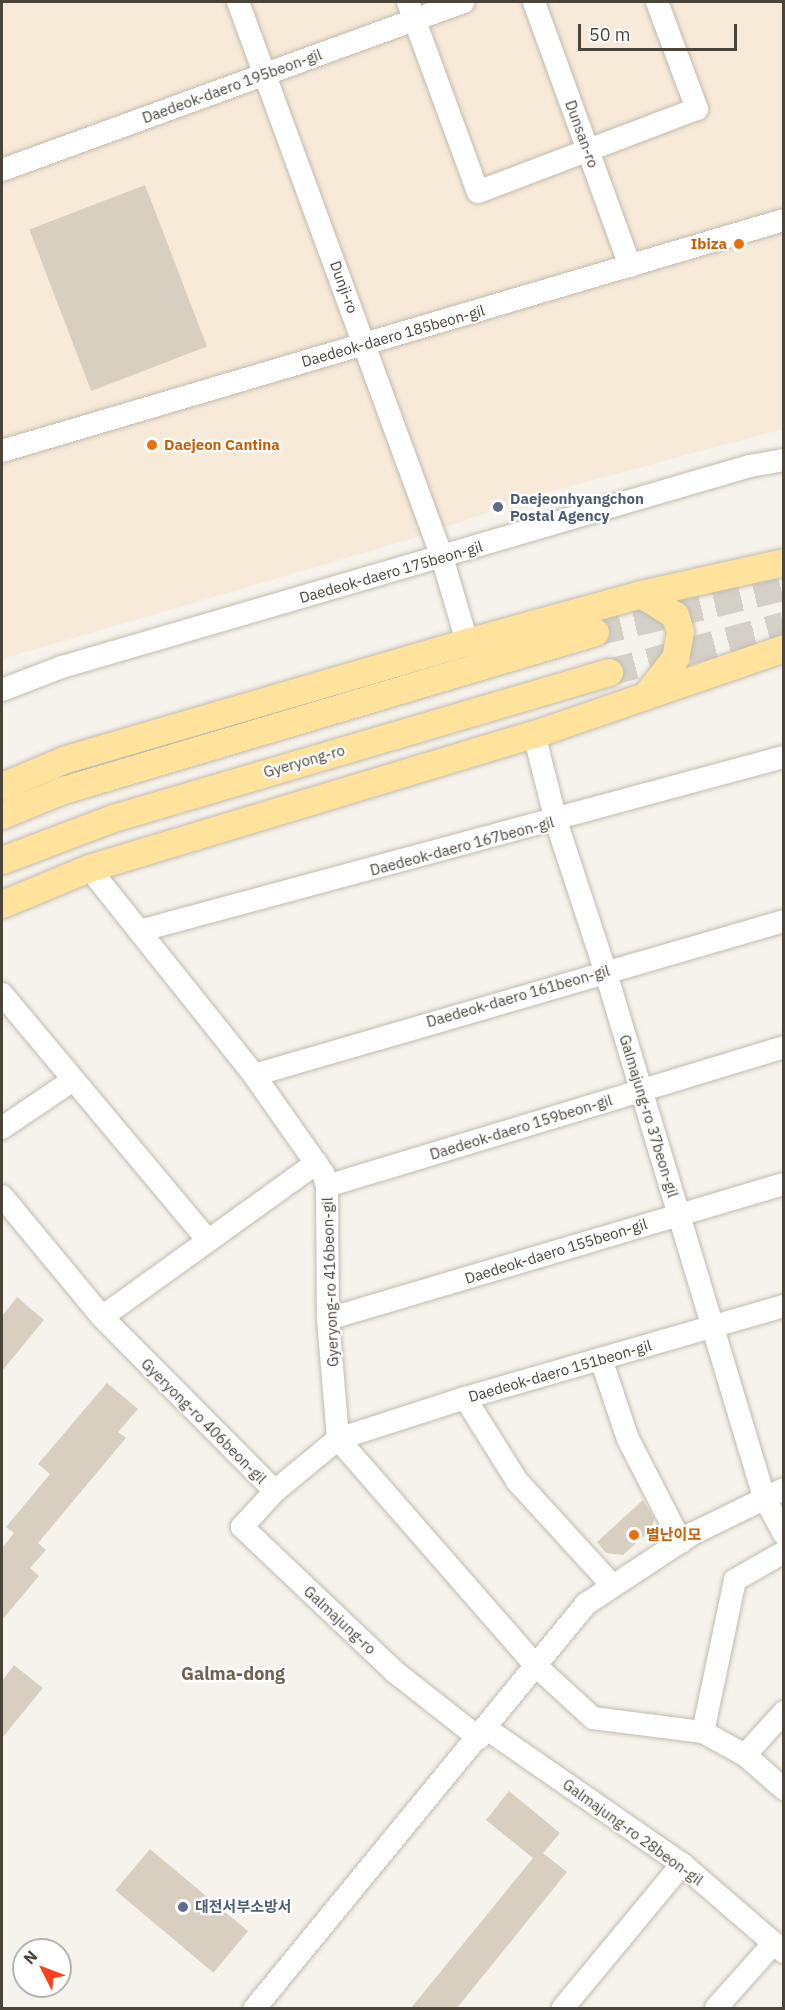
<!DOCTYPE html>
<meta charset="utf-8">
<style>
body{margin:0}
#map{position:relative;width:785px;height:2010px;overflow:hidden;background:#f6f3ec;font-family:"IBM Plex Sans","Noto Sans KR",sans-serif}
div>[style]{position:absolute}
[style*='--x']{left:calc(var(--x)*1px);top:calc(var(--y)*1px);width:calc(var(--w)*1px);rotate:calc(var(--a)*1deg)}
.commercial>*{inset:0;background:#f7ead8}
.building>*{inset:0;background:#d8cfc1;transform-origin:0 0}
.major-tunnel>*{height:27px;margin-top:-13.5px;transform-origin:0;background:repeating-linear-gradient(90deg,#d4d0c8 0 27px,transparent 0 41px)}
.roads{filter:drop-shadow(0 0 2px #c2bbae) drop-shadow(0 0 2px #c2bbae)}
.minor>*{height:22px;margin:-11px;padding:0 11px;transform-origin:11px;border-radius:11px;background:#fff}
.major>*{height:27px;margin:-13.5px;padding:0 13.5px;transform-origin:13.5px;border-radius:13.5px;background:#ffe39c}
.dots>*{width:16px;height:16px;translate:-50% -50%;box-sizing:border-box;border:3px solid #fff;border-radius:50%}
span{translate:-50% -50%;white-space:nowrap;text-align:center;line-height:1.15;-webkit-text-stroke:4.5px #fff;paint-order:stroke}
.street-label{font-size:15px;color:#4b4439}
.food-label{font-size:15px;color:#c56008;font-weight:700}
.right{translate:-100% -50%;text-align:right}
.left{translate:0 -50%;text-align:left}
.service-label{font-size:15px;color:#4e5e75;font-weight:700}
.quarter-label{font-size:18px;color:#6e6250;font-weight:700}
.frame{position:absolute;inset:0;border:3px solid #4b4439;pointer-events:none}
.north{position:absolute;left:12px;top:1938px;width:60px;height:60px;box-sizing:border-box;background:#fff;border:2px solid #b7b4b0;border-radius:50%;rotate:312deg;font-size:16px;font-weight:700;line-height:24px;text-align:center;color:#4b4439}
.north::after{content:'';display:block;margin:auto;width:21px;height:27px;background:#fc3f1d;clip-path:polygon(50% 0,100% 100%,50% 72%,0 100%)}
.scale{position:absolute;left:578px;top:24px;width:159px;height:27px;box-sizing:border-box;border:3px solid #4b4439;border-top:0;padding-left:8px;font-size:18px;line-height:21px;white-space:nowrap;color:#4b4439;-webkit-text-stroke:4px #fff;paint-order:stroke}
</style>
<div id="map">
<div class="commercial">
<div style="clip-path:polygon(2px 2px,783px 2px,783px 429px,549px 492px,404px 541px,2px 659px)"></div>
</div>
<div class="building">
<div style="left:145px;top:185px;width:173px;height:124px;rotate:69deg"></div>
<div style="clip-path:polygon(17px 1297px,44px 1320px,2px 1371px,2px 1316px)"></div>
<div style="clip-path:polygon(107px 1383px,138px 1409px,118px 1432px,126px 1438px,38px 1543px,46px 1550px,30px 1568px,39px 1576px,2px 1620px,2px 1548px,14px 1533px,6px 1527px,50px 1474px,38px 1464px)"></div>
<div style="clip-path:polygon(643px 1500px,654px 1518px,652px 1529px,623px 1555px,606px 1553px,597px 1542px)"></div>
<div style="clip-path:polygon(14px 1665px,43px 1688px,2px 1738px,2px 1681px)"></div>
<div style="clip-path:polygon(509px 1791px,560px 1833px,543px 1853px,567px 1872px,457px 2008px,411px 2008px,533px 1858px,486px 1820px)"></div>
<div style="left:150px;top:1849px;width:128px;height:54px;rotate:40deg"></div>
</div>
<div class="major-tunnel">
<div style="--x:595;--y:632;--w:194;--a:-13.4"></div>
<div style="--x:609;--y:672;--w:181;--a:-15"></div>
</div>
<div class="roads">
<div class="minor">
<div style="--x:238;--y:2;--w:591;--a:69.82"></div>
<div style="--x:442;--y:557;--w:89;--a:73.6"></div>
<div style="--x:408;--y:2;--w:202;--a:69.8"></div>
<div style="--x:478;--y:192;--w:234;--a:-20.8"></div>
<div style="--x:697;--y:109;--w:114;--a:-110.5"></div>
<div style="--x:534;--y:2;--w:281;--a:70"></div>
<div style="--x:2;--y:170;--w:491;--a:-20"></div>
<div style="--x:2;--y:451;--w:815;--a:-16.46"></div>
<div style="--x:2;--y:690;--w:64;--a:-21"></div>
<div style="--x:62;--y:667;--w:717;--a:-16.29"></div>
<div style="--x:750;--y:466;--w:35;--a:-10"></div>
<div style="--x:534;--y:734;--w:90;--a:75.8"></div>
<div style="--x:556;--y:821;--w:157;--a:71.8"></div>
<div style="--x:605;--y:970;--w:550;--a:73.21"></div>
<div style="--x:764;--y:1497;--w:42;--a:61.6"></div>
<div style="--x:89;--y:868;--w:265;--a:51.4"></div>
<div style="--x:254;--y:1075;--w:120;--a:54.9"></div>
<div style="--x:323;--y:1173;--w:14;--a:73"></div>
<div style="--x:327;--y:1186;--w:133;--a:89.6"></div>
<div style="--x:328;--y:1319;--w:120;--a:85.2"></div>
<div style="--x:338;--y:1439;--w:300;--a:48.9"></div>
<div style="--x:535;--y:1665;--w:79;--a:42.4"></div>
<div style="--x:593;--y:1718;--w:111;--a:7.3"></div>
<div style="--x:703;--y:1732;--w:48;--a:28.7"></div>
<div style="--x:745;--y:1755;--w:52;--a:41.1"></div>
<div style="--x:139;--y:931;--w:668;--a:-15.1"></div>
<div style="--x:2;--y:994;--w:319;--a:50.1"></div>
<div style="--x:254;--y:1075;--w:552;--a:-16.2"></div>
<div style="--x:2;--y:1128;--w:86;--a:-34.1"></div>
<div style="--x:327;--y:1186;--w:478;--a:-16.9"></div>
<div style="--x:2;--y:1196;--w:157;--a:50.4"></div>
<div style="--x:102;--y:1317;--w:245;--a:45.2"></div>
<div style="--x:102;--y:1317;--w:264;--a:-35.7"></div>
<div style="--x:328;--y:1319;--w:476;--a:-16.5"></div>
<div style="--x:601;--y:1359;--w:84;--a:71.4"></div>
<div style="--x:628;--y:1439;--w:116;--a:62.8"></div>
<div style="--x:465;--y:1398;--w:98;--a:57.9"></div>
<div style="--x:517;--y:1481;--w:141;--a:47.6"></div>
<div style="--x:487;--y:1729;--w:237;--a:34.7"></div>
<div style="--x:682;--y:1864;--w:135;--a:40.8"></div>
<div style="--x:703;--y:1732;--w:155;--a:-78.1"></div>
<div style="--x:735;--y:1580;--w:56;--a:-29.7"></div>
<div style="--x:479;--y:1738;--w:107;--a:-141.8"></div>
<div style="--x:395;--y:1672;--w:211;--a:-136.5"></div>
<div style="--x:242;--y:1527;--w:49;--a:-47.5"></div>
<div style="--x:275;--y:1491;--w:82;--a:-39.5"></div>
<div style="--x:338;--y:1439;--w:133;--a:-17.9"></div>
<div style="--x:465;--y:1398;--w:332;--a:-16.1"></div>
<div style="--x:745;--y:1755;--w:58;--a:-47.8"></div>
<div style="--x:255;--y:2008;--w:522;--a:-50.67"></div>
<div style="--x:586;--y:1604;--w:127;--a:-33.4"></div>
<div style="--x:692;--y:1534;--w:102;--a:-26.1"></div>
<div style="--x:563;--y:2008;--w:187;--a:-50.4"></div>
<div style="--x:716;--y:2008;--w:87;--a:-48.3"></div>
</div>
<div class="major">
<div style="--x:641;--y:594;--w:40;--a:32"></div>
<div style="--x:675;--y:615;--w:17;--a:73"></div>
<div style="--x:680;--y:631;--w:27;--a:100"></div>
<div style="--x:675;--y:658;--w:48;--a:128.3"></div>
<div style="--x:2;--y:786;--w:69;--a:-22.9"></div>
<div style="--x:66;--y:759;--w:418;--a:-16.3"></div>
<div style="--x:467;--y:642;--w:180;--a:-15.4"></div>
<div style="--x:641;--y:594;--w:147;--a:-12.6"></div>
<div style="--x:2;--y:815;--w:66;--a:-22.3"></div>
<div style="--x:63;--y:790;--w:555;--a:-16.54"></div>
<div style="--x:2;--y:860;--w:119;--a:-20.7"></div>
<div style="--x:113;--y:818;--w:517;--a:-16.4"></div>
<div style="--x:2;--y:904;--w:94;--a:-22.5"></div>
<div style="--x:89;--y:868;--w:465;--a:-16.8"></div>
<div style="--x:534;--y:734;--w:264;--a:-19"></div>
</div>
</div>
<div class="dots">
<div style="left:739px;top:244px;background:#e8710a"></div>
<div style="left:152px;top:445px;background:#e8710a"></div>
<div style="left:498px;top:507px;background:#5c6f8a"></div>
<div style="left:634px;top:1535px;background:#e8710a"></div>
<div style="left:183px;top:1907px;background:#5c6f8a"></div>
</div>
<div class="street-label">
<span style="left:232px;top:86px;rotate:-20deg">Daedeok-daero 195beon-gil</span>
<span style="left:582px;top:134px;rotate:70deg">Dunsan-ro</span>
<span style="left:344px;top:287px;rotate:70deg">Dunji-ro</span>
<span style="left:393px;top:336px;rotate:-16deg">Daedeok-daero 185beon-gil</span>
<span style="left:391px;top:572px;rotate:-16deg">Daedeok-daero 175beon-gil</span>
<span style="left:304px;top:761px;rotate:-16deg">Gyeryong-ro</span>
<span style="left:462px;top:846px;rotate:-15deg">Daedeok-daero 167beon-gil</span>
<span style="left:518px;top:996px;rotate:-16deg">Daedeok-daero 161beon-gil</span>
<span style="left:649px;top:1116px;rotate:73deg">Galmajung-ro 37beon-gil</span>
<span style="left:521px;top:1127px;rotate:-17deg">Daedeok-daero 159beon-gil</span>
<span style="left:556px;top:1251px;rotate:-17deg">Daedeok-daero 155beon-gil</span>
<span style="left:330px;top:1282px;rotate:-92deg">Gyeryong-ro 416beon-gil</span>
<span style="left:560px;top:1371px;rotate:-16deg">Daedeok-daero 151beon-gil</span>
<span style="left:204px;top:1421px;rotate:45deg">Gyeryong-ro 406beon-gil</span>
<span style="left:340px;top:1620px;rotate:43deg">Galmajung-ro</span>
<span style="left:633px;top:1832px;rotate:36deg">Galmajung-ro 28beon-gil</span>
</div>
<div class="food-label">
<span class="right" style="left:727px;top:244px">Ibiza</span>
<span class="left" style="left:164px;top:445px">Daejeon Cantina</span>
<span class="left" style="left:646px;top:1535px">별난이모</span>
</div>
<div class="service-label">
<span class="left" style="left:510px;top:507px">Daejeonhyangchon<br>Postal Agency</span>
<span class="left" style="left:195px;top:1907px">대전서부소방서</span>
</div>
<div class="quarter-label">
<span style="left:233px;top:1674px">Galma-dong</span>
</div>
<div class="frame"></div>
<div class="north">N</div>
<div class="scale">50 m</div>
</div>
